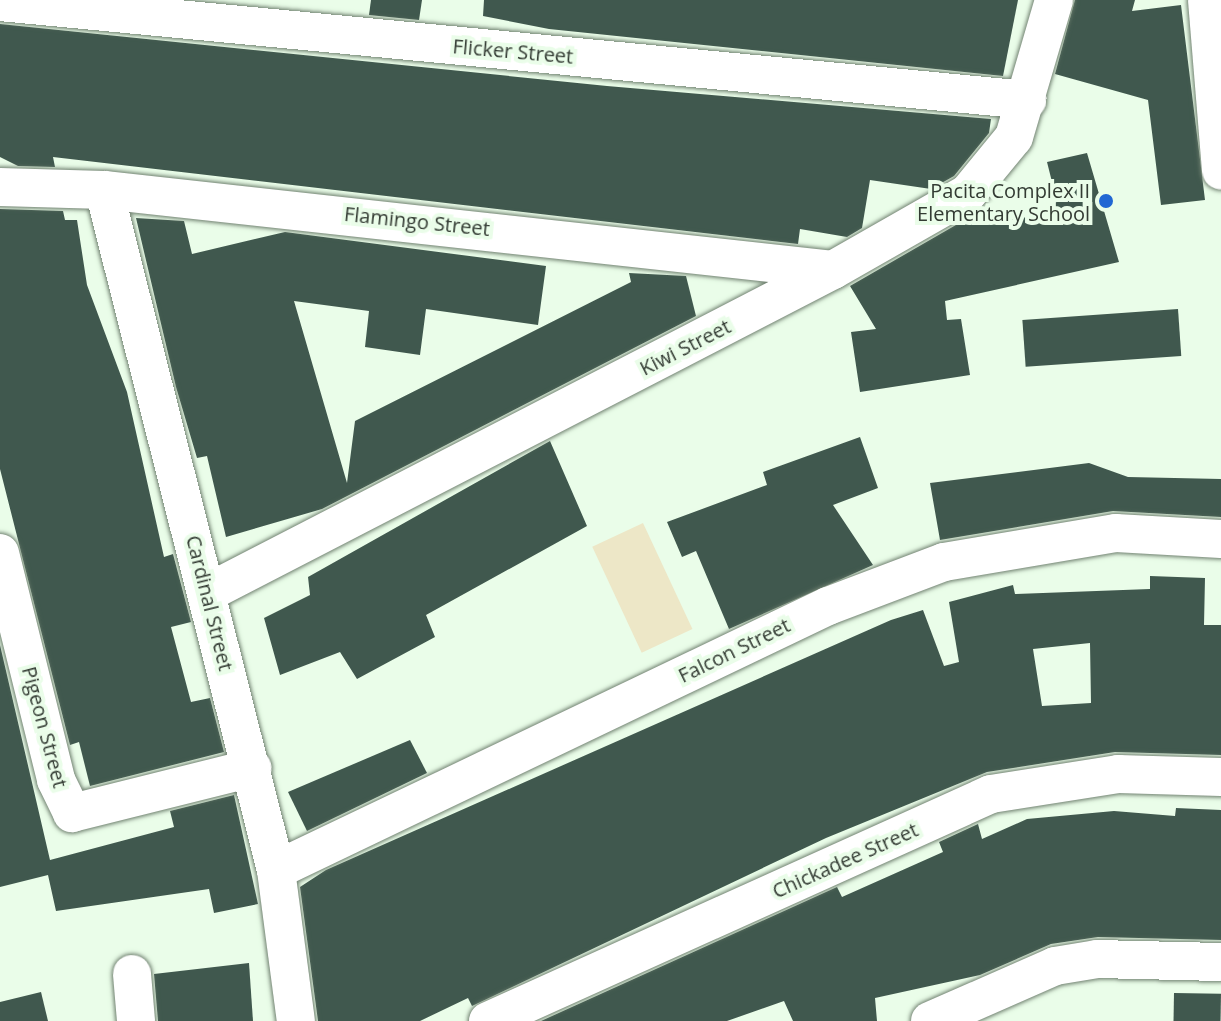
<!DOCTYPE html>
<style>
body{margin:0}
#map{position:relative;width:1221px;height:1021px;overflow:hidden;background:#eafde9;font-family:"Open Sans",sans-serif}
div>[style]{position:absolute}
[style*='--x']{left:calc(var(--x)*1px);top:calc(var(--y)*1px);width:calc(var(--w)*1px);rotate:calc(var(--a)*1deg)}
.green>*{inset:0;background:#ede7c7;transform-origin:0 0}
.building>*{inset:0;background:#40584e;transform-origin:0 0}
.roads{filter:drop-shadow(0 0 2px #718271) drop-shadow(0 0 2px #718271)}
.minor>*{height:38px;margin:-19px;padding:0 19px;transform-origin:19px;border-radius:19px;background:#fff}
.dots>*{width:22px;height:22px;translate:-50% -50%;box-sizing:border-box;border:4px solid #eafde9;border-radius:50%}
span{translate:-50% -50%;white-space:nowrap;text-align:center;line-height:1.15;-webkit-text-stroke:8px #eafde9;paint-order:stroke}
.street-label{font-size:20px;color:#333b33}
.poi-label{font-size:20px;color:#333b33}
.right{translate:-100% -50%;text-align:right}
</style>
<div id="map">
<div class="green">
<div style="left:643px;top:523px;width:117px;height:56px;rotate:65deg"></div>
</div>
<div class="building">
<div style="clip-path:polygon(371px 0,422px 0,419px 20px,369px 15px)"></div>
<div style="clip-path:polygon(484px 0,1018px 0,1003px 76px,549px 29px,483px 16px)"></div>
<div style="clip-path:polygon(1075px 0,1135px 0,1132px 11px,1181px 5px,1205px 200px,1161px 205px,1148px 100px,1055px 74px)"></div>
<div style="clip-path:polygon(0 24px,607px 86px,991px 119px,989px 133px,954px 176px,931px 189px,870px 180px,862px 228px,847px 237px,800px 229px,798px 244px,772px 241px,53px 157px,55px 167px,18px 166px,0 157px)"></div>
<div style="clip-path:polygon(1087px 153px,1119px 262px,945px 301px,947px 320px,961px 319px,970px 375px,860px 392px,851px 332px,876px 329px,850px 286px,968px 218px,1051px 217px,1048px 204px,1057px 202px,1047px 162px)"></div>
<div style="clip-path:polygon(0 209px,63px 211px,65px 220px,77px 220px,87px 285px,127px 392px,164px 557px,173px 554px,191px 622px,171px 627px,191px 702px,210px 698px,224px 752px,90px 786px,79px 742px,70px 745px,0 469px)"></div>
<div style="clip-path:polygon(136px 218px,184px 221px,192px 254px,285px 232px,546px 266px,538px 325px,426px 309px,420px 355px,365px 347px,369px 311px,294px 301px,347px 483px,355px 421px,631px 282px,629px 273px,686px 276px,696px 316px,322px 509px,226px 537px,207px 456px,197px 458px,176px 387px)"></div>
<div style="left:1178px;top:309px;width:47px;height:156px;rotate:86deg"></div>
<div style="clip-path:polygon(860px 437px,878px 488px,833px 505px,873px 565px,729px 629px,696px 551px,682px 557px,667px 522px,767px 485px,763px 472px)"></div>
<div style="clip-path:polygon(550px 441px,587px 526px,426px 615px,435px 637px,357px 679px,340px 652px,280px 675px,264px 618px,310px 595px,308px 577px)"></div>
<div style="clip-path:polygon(1089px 463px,1128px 477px,1221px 479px,1221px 517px,1113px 511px,940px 540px,930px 483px)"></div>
<div style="clip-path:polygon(evenodd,1150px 576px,1205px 578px,1204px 625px,1221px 625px,1221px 755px,1115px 752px,987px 772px,826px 838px,472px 1006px,468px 998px,420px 1021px,318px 1021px,300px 887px,326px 870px,891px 620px,923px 610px,944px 666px,959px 662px,949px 602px,1013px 585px,1015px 594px,1150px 589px,1150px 576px,1090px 643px,1091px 703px,1042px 706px,1033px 649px,1090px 643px)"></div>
<div style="clip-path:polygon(0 645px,50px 860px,174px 827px,170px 811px,234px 795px,258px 904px,214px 913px,209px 889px,56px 911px,48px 875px,0 887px)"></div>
<div style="clip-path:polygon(410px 740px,427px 773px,307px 831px,288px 792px)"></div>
<div style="clip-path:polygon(1176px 808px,1221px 810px,1221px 940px,1098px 937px,1051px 944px,980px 975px,875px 998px,877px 1021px,793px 1021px,784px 1001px,727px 1021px,541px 1021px,837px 887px,842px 897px,943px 852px,939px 842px,978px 824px,982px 839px,1027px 819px,1114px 811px,1175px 816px)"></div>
<div style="clip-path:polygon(249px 963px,253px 1021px,158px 1021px,154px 974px)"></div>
<div style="clip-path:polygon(41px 992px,48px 1021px,0 1021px,0 1002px)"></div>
<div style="left:1174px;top:993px;width:47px;height:28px;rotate:1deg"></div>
</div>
<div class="roads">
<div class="minor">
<div style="--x:1207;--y:0;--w:171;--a:85.3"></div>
<div style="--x:0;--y:2;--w:1032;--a:5.45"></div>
<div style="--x:0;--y:187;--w:104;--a:1.7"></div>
<div style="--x:104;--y:190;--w:733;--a:6.26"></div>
<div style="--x:104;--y:190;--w:701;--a:75.81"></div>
<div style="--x:276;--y:870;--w:152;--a:82.5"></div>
<div style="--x:0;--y:553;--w:234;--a:76.1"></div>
<div style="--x:56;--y:780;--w:37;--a:64"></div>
<div style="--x:72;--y:813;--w:186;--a:-14"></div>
<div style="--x:207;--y:593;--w:704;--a:-27.29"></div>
<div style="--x:833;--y:270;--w:155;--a:-29.7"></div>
<div style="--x:968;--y:193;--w:72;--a:-50.6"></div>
<div style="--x:1014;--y:137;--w:143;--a:-73.7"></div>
<div style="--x:276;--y:870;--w:612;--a:-25.56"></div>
<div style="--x:828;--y:606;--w:124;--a:-20.8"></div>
<div style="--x:944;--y:562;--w:174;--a:-9.6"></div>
<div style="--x:1116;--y:533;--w:105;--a:3.3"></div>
<div style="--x:132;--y:974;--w:47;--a:85.1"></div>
<div style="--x:488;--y:1021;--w:552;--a:-24.29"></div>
<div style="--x:991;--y:794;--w:129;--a:-8.9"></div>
<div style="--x:1118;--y:774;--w:103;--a:1.7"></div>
<div style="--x:930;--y:1021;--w:137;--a:-23.7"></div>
<div style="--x:1055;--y:966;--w:43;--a:-9.5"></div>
<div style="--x:1097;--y:959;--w:124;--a:1.4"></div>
</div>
</div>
<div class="dots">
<div style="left:1106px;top:201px;background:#2167d3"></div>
</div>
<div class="street-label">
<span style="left:513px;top:51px;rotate:5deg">Flicker Street</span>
<span style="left:417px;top:221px;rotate:6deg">Flamingo Street</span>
<span style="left:685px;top:347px;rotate:-27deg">Kiwi Street</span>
<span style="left:210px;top:603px;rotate:76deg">Cardinal Street</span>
<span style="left:734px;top:650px;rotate:-26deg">Falcon Street</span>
<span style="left:45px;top:727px;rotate:75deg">Pigeon Street</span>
<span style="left:845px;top:860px;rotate:-24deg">Chickadee Street</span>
</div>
<div class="poi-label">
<span class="right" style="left:1090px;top:202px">Pacita Complex II<br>Elementary School</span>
</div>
</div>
